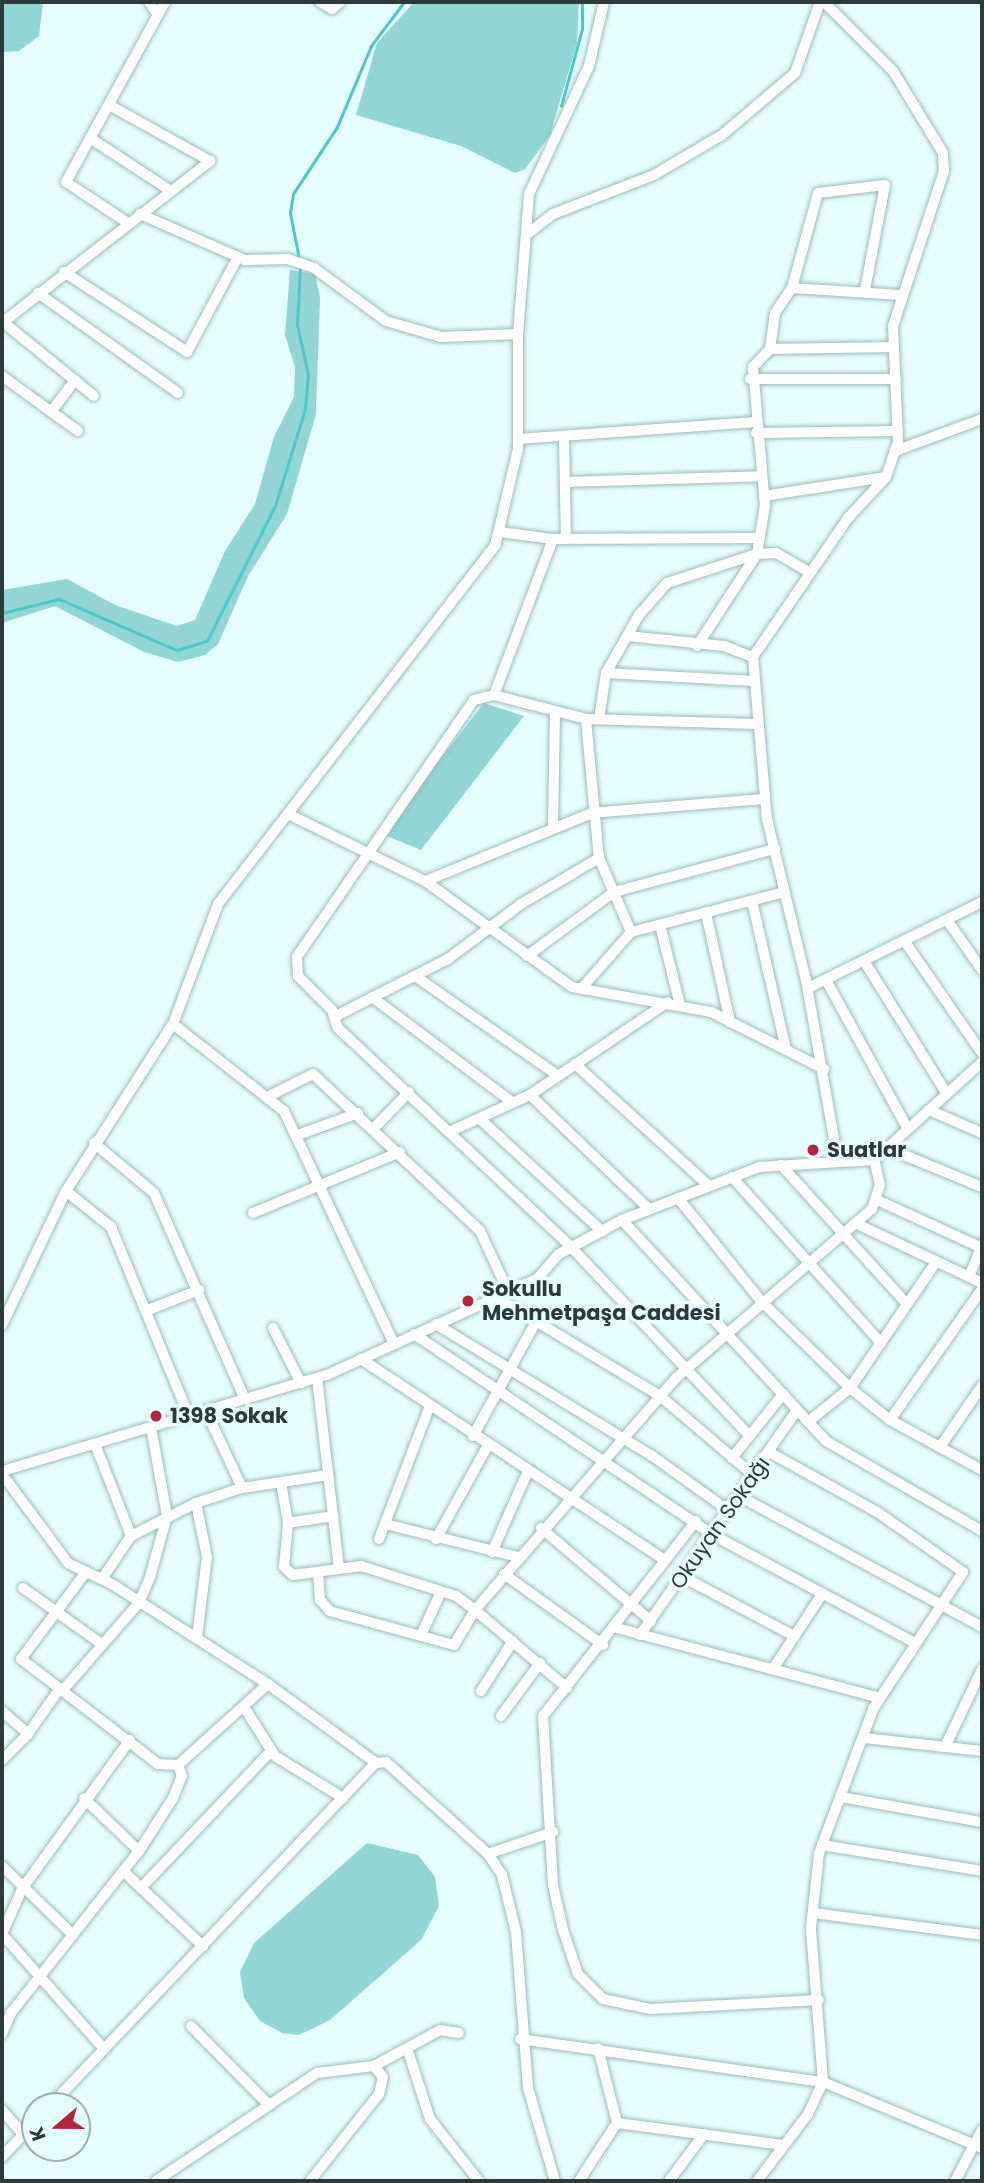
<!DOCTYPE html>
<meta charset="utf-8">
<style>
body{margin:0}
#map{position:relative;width:984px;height:2183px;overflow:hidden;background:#e6fefe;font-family:Poppins,sans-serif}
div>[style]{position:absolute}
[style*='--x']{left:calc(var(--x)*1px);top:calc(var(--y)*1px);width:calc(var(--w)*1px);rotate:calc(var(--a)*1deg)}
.green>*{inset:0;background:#91d5d4}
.stream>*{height:2.5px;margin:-1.25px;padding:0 1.25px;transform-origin:1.25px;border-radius:1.25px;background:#4ec6c7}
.roads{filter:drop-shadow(0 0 2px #9dbaba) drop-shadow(0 0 2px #9dbaba)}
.minor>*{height:10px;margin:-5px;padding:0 5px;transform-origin:5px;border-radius:5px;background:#fff}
.dots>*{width:19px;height:19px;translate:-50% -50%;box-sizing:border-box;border:4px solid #e6fefe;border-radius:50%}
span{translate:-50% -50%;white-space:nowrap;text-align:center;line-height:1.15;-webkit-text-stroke:7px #e6fefe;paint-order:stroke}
.poi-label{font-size:21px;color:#2e3a3a;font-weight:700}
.left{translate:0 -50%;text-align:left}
.street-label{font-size:21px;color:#2e3a3a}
.frame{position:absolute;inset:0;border:4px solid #2e3a3a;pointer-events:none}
.north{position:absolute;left:21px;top:2092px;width:70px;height:70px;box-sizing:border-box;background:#e6fefe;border:2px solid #9cb0b0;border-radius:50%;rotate:250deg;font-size:19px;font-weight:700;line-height:28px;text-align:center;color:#2e3a3a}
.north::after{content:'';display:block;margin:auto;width:24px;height:32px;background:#b52341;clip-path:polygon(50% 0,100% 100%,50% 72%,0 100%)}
</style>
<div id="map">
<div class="green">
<div style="clip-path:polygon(2px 2px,43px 2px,39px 36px,19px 51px,2px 52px)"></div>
<div style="clip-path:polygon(414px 2px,579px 2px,577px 43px,550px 135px,525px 169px,515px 173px,461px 146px,356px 115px,377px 43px)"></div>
<div style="clip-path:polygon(290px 270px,315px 274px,320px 298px,316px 414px,287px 514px,248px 576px,218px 644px,205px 655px,178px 662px,144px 652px,55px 606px,2px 623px,2px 590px,67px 579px,115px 605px,177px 626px,195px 620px,225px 551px,255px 504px,274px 437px,294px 397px,295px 367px,285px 335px)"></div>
<div style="clip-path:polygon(484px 703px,524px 716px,421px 850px,382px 834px)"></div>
<div style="clip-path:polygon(367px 1843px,418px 1855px,435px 1877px,439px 1906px,421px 1940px,330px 2020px,299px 2035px,282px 2033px,260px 2021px,244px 1998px,240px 1972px,254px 1943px)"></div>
</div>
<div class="stream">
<div style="--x:561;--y:106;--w:80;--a:-74.7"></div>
<div style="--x:582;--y:29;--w:27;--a:-90"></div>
<div style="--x:299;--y:259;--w:47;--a:-101.1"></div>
<div style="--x:290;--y:213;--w:19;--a:-81"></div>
<div style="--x:293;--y:194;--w:80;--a:-56.7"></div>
<div style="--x:337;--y:127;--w:88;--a:-67.2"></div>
<div style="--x:371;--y:46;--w:55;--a:-53.1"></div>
<div style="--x:2;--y:613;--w:59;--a:-13.8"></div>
<div style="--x:59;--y:599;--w:129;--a:23.4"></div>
<div style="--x:177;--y:650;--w:31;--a:-17"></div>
<div style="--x:207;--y:641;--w:151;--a:-63.3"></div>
<div style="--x:275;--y:506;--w:102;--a:-72.8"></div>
<div style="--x:305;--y:409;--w:34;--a:-85"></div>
<div style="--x:308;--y:375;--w:51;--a:-102.4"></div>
<div style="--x:297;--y:325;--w:59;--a:-87.1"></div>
</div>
<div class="roads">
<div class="minor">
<div style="--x:149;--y:2;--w:16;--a:55"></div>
<div style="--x:320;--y:2;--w:14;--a:30"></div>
<div style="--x:332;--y:9;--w:11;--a:-41"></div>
<div style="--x:824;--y:2;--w:98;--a:45"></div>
<div style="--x:893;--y:71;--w:96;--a:58.6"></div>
<div style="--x:943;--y:153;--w:18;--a:87"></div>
<div style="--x:944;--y:171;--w:163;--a:108.2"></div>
<div style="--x:893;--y:326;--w:116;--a:87.5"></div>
<div style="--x:898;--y:442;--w:37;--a:109"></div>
<div style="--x:886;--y:477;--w:56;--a:132.8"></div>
<div style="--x:848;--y:518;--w:168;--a:124.4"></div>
<div style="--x:753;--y:657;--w:163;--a:85.1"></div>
<div style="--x:767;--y:819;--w:166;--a:76.4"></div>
<div style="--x:806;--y:980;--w:184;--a:80"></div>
<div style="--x:90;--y:138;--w:97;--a:33.2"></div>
<div style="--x:140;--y:214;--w:115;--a:23.7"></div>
<div style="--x:245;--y:260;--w:43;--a:-1.3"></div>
<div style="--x:288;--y:259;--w:28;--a:19"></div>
<div style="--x:314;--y:268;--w:89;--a:36.4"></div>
<div style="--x:386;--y:321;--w:57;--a:16.2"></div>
<div style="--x:441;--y:337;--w:77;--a:-2.2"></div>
<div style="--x:128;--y:223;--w:74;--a:-146.5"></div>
<div style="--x:66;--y:182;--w:205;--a:-61.2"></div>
<div style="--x:526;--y:235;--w:34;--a:-38"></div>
<div style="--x:553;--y:214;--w:108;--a:-21.1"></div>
<div style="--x:654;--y:175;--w:79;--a:-30.5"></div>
<div style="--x:722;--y:135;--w:96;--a:-40.3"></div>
<div style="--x:795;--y:73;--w:75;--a:-70.6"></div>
<div style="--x:64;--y:272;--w:147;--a:33"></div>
<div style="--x:187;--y:352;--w:108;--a:-61.8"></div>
<div style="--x:792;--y:288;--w:109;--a:3.7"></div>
<div style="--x:38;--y:293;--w:172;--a:35.5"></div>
<div style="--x:3;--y:322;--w:117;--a:39.1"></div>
<div style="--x:2;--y:323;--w:264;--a:-37.9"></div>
<div style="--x:210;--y:161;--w:115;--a:-151"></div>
<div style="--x:770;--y:349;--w:36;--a:-82"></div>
<div style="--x:775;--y:313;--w:30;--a:-56"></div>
<div style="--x:792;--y:288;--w:98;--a:-74.7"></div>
<div style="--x:818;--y:193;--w:67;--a:-6.8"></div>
<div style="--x:885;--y:185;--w:107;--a:100.8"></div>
<div style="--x:2;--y:376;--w:94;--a:35.9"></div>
<div style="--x:750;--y:379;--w:146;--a:0"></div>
<div style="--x:51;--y:412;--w:40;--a:-53"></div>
<div style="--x:756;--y:433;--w:142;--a:-0.8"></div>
<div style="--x:564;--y:438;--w:101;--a:88.9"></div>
<div style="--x:518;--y:439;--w:238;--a:-4.1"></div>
<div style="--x:895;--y:451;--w:93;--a:-20.2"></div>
<div style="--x:565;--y:482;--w:197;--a:-1.7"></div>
<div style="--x:764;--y:496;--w:123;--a:-8.9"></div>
<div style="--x:500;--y:532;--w:53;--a:7.5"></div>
<div style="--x:553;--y:539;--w:204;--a:-0.3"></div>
<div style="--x:553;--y:539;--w:167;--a:110.7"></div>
<div style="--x:494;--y:695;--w:95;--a:14.6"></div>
<div style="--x:586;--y:719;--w:170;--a:1.7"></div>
<div style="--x:627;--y:636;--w:98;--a:5.9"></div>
<div style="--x:724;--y:646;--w:31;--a:21"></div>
<div style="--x:697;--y:646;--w:110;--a:-56.9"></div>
<div style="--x:757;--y:554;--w:50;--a:-80.7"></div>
<div style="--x:765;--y:505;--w:139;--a:-95"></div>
<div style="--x:753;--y:367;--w:25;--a:-47"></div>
<div style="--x:770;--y:349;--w:124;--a:-0.9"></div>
<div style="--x:606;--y:673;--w:148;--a:3.1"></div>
<div style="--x:494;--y:695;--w:21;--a:166"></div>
<div style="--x:474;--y:700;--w:312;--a:124.6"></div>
<div style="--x:297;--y:957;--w:19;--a:87"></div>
<div style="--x:298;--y:976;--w:48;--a:45"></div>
<div style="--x:332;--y:1010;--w:19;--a:72"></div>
<div style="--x:338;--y:1028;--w:320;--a:43.2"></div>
<div style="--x:571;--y:1247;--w:259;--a:46.6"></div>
<div style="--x:586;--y:719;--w:140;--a:84.7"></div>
<div style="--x:599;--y:858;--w:81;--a:66.6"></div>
<div style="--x:599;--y:719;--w:47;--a:-81.3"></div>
<div style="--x:606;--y:673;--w:67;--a:-60.4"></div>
<div style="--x:639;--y:615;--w:43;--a:-48.8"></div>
<div style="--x:667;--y:583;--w:95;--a:-17.9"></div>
<div style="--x:757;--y:554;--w:19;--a:-3"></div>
<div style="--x:776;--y:553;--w:39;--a:30"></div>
<div style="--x:765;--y:799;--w:174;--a:175.4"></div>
<div style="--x:592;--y:813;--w:180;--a:157.8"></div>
<div style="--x:425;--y:881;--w:181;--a:35.8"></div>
<div style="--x:572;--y:987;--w:141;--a:10.2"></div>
<div style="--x:711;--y:1012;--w:127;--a:26.8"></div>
<div style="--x:288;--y:814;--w:153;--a:26.1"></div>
<div style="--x:553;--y:827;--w:115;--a:-89"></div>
<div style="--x:752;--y:901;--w:153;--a:77.1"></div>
<div style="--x:706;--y:913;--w:112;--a:77.6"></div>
<div style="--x:947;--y:920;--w:61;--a:55"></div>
<div style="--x:660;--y:925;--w:82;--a:76"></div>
<div style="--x:905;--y:942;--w:135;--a:55.3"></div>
<div style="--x:527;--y:956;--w:108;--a:-36.3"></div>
<div style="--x:614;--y:892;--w:167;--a:-15"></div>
<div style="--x:866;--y:964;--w:153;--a:58.1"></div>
<div style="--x:415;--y:976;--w:169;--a:34.9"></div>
<div style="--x:826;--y:980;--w:170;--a:61.2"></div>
<div style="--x:582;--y:988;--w:74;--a:-48.8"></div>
<div style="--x:631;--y:932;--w:159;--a:-14.6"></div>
<div style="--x:808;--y:988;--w:194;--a:-26.3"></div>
<div style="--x:372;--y:997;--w:175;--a:36.9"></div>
<div style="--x:336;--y:1016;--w:126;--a:-27"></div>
<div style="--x:448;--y:959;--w:91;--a:-37"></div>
<div style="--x:521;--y:904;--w:91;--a:-30.5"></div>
<div style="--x:173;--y:1024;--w:141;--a:38.1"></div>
<div style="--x:284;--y:1111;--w:258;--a:64.7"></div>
<div style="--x:575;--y:1064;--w:181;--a:42.3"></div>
<div style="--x:271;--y:1095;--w:47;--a:-26.6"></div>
<div style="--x:313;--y:1074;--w:229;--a:43.2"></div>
<div style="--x:480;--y:1231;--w:66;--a:65"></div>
<div style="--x:530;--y:1095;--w:165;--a:43.8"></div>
<div style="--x:929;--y:1110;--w:58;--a:23.5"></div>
<div style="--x:480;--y:1119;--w:166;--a:42.6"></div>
<div style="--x:374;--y:1128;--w:50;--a:-45.8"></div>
<div style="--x:451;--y:1131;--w:87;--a:-24.5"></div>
<div style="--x:530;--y:1095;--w:166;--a:-34"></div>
<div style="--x:298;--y:1135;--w:64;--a:-20.1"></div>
<div style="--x:94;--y:1143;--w:78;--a:39.8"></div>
<div style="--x:154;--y:1193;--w:225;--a:66.2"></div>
<div style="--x:887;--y:1148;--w:103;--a:22.3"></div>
<div style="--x:781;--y:1165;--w:188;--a:47.8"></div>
<div style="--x:732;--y:1177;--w:223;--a:48.1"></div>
<div style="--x:66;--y:1191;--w:58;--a:38.7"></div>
<div style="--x:111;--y:1227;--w:204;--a:67.6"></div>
<div style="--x:678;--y:1198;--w:134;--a:51.1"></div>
<div style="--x:762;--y:1302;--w:123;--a:44.3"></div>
<div style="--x:850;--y:1388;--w:51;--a:38.7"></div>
<div style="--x:890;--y:1420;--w:105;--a:28.5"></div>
<div style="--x:875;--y:1199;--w:118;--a:24.6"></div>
<div style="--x:253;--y:1213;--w:159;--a:-22.5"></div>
<div style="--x:622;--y:1220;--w:301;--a:47.3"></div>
<div style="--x:826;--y:1441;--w:180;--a:30"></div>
<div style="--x:855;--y:1223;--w:140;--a:25.3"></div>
<div style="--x:969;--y:1277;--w:35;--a:-68"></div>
<div style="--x:496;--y:1297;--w:192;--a:31.1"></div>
<div style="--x:660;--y:1396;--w:122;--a:40.3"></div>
<div style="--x:148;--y:1310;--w:55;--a:-21.4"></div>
<div style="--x:436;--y:1324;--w:252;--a:31.4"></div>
<div style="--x:651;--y:1455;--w:96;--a:35.7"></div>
<div style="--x:2;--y:1325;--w:148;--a:-64.5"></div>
<div style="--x:66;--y:1191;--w:198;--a:-57.4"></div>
<div style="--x:173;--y:1024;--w:128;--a:-69.4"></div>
<div style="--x:218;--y:904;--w:453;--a:-52.3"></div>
<div style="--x:495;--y:546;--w:100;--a:-76.7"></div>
<div style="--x:518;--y:449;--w:115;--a:-90"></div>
<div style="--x:518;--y:334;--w:140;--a:-85.5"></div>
<div style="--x:529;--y:194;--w:141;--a:-64.9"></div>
<div style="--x:589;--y:66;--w:66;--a:-76.8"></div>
<div style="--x:273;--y:1328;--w:62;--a:63"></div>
<div style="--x:414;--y:1334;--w:360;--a:33.9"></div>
<div style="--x:713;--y:1535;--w:229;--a:28.1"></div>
<div style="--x:361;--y:1359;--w:361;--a:33.5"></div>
<div style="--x:206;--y:1411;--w:85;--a:64.9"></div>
<div style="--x:890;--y:1420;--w:160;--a:-54.9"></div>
<div style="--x:808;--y:1422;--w:54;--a:-39"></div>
<div style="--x:850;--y:1388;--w:153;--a:-55.7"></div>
<div style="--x:473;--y:1436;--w:130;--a:-61.1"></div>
<div style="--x:95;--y:1444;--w:99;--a:68.6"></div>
<div style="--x:940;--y:1447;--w:74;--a:-55.5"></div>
<div style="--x:732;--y:1458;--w:82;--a:-51.4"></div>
<div style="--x:2;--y:1471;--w:339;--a:-16.5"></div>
<div style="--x:327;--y:1375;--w:231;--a:-24.6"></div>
<div style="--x:537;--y:1279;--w:33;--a:-49"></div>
<div style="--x:559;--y:1254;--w:72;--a:-28.4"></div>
<div style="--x:622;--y:1220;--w:147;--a:-21.1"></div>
<div style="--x:759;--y:1167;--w:115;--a:-3.5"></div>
<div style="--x:874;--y:1160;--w:146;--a:-42.2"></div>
<div style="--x:2;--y:1474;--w:111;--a:53.4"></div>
<div style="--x:68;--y:1563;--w:20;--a:27"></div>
<div style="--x:86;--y:1572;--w:17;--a:24"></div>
<div style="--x:102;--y:1579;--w:11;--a:27"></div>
<div style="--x:112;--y:1584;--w:185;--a:32.7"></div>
<div style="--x:268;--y:1684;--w:121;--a:138"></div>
<div style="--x:178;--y:1765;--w:20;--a:-177"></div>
<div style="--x:158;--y:1764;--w:173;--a:-142.5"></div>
<div style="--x:21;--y:1659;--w:109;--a:-53.2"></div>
<div style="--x:281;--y:1482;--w:42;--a:80.3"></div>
<div style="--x:288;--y:1523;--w:44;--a:95.2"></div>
<div style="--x:284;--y:1567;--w:12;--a:42"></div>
<div style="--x:293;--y:1575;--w:69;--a:-7.5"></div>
<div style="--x:361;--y:1566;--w:100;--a:17.5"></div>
<div style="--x:456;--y:1596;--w:24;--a:36"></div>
<div style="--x:475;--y:1610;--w:41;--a:121"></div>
<div style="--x:454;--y:1645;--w:129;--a:-164.7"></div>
<div style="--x:330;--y:1611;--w:15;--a:-132"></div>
<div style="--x:320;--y:1600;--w:28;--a:-94"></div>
<div style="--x:739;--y:1496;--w:276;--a:28.3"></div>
<div style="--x:196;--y:1503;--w:55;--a:78.5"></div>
<div style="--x:207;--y:1557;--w:81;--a:97.1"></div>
<div style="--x:333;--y:1516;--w:53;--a:83.5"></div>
<div style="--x:696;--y:1521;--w:248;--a:128.1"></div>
<div style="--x:543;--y:1716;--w:169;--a:86.6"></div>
<div style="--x:553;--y:1885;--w:46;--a:77.5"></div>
<div style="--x:563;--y:1930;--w:46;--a:71.2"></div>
<div style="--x:578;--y:1974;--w:35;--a:45"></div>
<div style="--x:603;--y:1999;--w:49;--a:11.8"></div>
<div style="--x:651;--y:2009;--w:168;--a:-3.1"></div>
<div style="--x:288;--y:1523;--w:46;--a:-8.8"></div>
<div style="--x:333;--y:1516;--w:139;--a:-96.6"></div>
<div style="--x:385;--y:1524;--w:137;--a:13.9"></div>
<div style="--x:541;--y:1528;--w:144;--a:40.2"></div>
<div style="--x:379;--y:1539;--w:140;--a:-69.1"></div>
<div style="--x:436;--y:1539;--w:107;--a:-61"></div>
<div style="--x:492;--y:1552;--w:89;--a:-66"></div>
<div style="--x:504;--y:1574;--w:122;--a:35.6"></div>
<div style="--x:683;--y:1577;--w:126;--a:28"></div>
<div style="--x:102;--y:1579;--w:52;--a:-56"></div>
<div style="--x:131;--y:1536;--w:73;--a:-26.9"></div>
<div style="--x:196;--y:1503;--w:48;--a:-18.1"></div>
<div style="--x:242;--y:1488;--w:87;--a:-8.6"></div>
<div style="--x:23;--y:1588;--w:98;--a:35.5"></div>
<div style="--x:617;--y:1628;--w:272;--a:14.9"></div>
<div style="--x:421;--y:1635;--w:47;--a:-65.1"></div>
<div style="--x:640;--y:1635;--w:274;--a:-55.1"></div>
<div style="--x:773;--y:1669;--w:90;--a:-56.8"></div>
<div style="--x:268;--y:1684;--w:134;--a:36.2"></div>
<div style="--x:567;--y:1688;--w:121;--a:-139.7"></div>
<div style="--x:475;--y:1610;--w:307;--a:-49.1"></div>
<div style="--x:676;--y:1378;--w:259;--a:-40.8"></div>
<div style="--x:872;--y:1209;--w:25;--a:-72"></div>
<div style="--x:880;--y:1185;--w:26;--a:-103"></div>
<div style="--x:63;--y:1690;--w:116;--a:-48.9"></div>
<div style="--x:139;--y:1603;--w:28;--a:-67"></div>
<div style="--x:150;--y:1577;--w:63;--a:-74.4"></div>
<div style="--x:167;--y:1516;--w:90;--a:-100.2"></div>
<div style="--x:481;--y:1691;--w:59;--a:-57.4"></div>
<div style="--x:244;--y:1707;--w:58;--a:57.7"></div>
<div style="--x:275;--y:1756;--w:80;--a:31.7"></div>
<div style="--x:2;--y:1711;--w:35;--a:41"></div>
<div style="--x:28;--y:1734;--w:37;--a:135"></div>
<div style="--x:501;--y:1716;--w:66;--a:-53.7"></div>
<div style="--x:28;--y:1734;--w:56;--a:-55.2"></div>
<div style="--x:864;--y:1738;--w:119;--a:6.3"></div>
<div style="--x:945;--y:1747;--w:86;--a:-64.6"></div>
<div style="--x:841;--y:1797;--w:143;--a:10.1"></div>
<div style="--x:822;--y:1845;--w:162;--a:9.2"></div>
<div style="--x:139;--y:1851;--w:63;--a:-57.3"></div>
<div style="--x:173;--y:1798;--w:24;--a:-68"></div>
<div style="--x:182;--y:1776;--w:12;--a:-110"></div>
<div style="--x:488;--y:1854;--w:69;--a:-18.7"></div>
<div style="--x:2;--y:1866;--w:99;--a:44.2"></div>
<div style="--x:123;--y:1871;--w:110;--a:43.2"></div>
<div style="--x:141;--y:1888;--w:189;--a:-46.5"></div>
<div style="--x:813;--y:1913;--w:170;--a:7.4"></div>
<div style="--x:2;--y:1934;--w:49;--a:-66"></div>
<div style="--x:22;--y:1889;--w:184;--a:-54.1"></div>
<div style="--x:2;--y:1934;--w:154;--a:48.4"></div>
<div style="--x:191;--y:2026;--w:110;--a:45.4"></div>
<div style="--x:2;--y:2034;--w:23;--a:-67"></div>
<div style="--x:11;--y:2013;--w:206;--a:-51.7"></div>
<div style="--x:139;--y:1851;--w:76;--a:-136.1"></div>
<div style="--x:520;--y:2039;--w:306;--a:8.1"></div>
<div style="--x:823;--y:2082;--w:172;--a:22.5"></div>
<div style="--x:408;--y:2051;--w:71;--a:72.1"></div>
<div style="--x:430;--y:2119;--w:79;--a:51.7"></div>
<div style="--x:374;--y:2066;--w:75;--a:-28.6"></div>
<div style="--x:440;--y:2030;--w:19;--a:9"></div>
<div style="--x:50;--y:2106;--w:473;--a:-46.5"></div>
<div style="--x:376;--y:1763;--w:10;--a:-6"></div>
<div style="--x:386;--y:1762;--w:137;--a:42"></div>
<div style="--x:488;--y:1854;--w:25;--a:56"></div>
<div style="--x:502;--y:1875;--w:59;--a:76.2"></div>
<div style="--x:516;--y:1932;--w:156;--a:85.6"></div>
<div style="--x:528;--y:2088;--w:97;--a:73.8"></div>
<div style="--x:2;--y:2110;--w:32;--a:49"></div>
<div style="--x:617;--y:2123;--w:168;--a:7.5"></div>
<div style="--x:2;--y:2157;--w:48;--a:-46.7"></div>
<div style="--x:156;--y:2181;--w:194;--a:-33.9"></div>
<div style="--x:317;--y:2073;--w:57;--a:-7"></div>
<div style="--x:374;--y:2066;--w:14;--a:51"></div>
<div style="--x:383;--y:2077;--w:17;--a:103"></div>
<div style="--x:379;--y:2094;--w:111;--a:128.4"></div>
<div style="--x:579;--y:2181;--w:69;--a:-56.8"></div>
<div style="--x:617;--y:2123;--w:77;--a:-104.2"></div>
<div style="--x:669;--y:2181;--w:59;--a:-53.3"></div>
<div style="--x:757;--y:2181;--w:84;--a:-52.7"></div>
<div style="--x:808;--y:2114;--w:35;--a:-65"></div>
<div style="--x:823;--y:2082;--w:154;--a:-94.5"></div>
<div style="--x:811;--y:1928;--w:75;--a:-83.9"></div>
<div style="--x:819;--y:1853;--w:154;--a:-69.4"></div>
<div style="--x:873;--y:1709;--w:164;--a:-56.7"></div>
<div style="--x:963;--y:1572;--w:105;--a:-145.1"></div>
<div style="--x:877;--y:1512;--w:124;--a:-150.9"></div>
<div style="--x:955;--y:2181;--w:58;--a:-62.1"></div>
</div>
</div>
<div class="dots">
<div style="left:813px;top:1150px;background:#b52341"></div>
<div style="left:468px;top:1301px;background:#b52341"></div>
<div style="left:156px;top:1416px;background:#b52341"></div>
</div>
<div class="poi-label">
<span class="left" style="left:827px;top:1150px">Suatlar</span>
<span class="left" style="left:482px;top:1301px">Sokullu<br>Mehmetpaşa Caddesi</span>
<span class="left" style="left:170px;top:1416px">1398 Sokak</span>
</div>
<div class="street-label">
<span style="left:720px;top:1523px;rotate:-55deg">Okuyan Sokağı</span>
</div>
<div class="frame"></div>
<div class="north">K</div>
</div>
